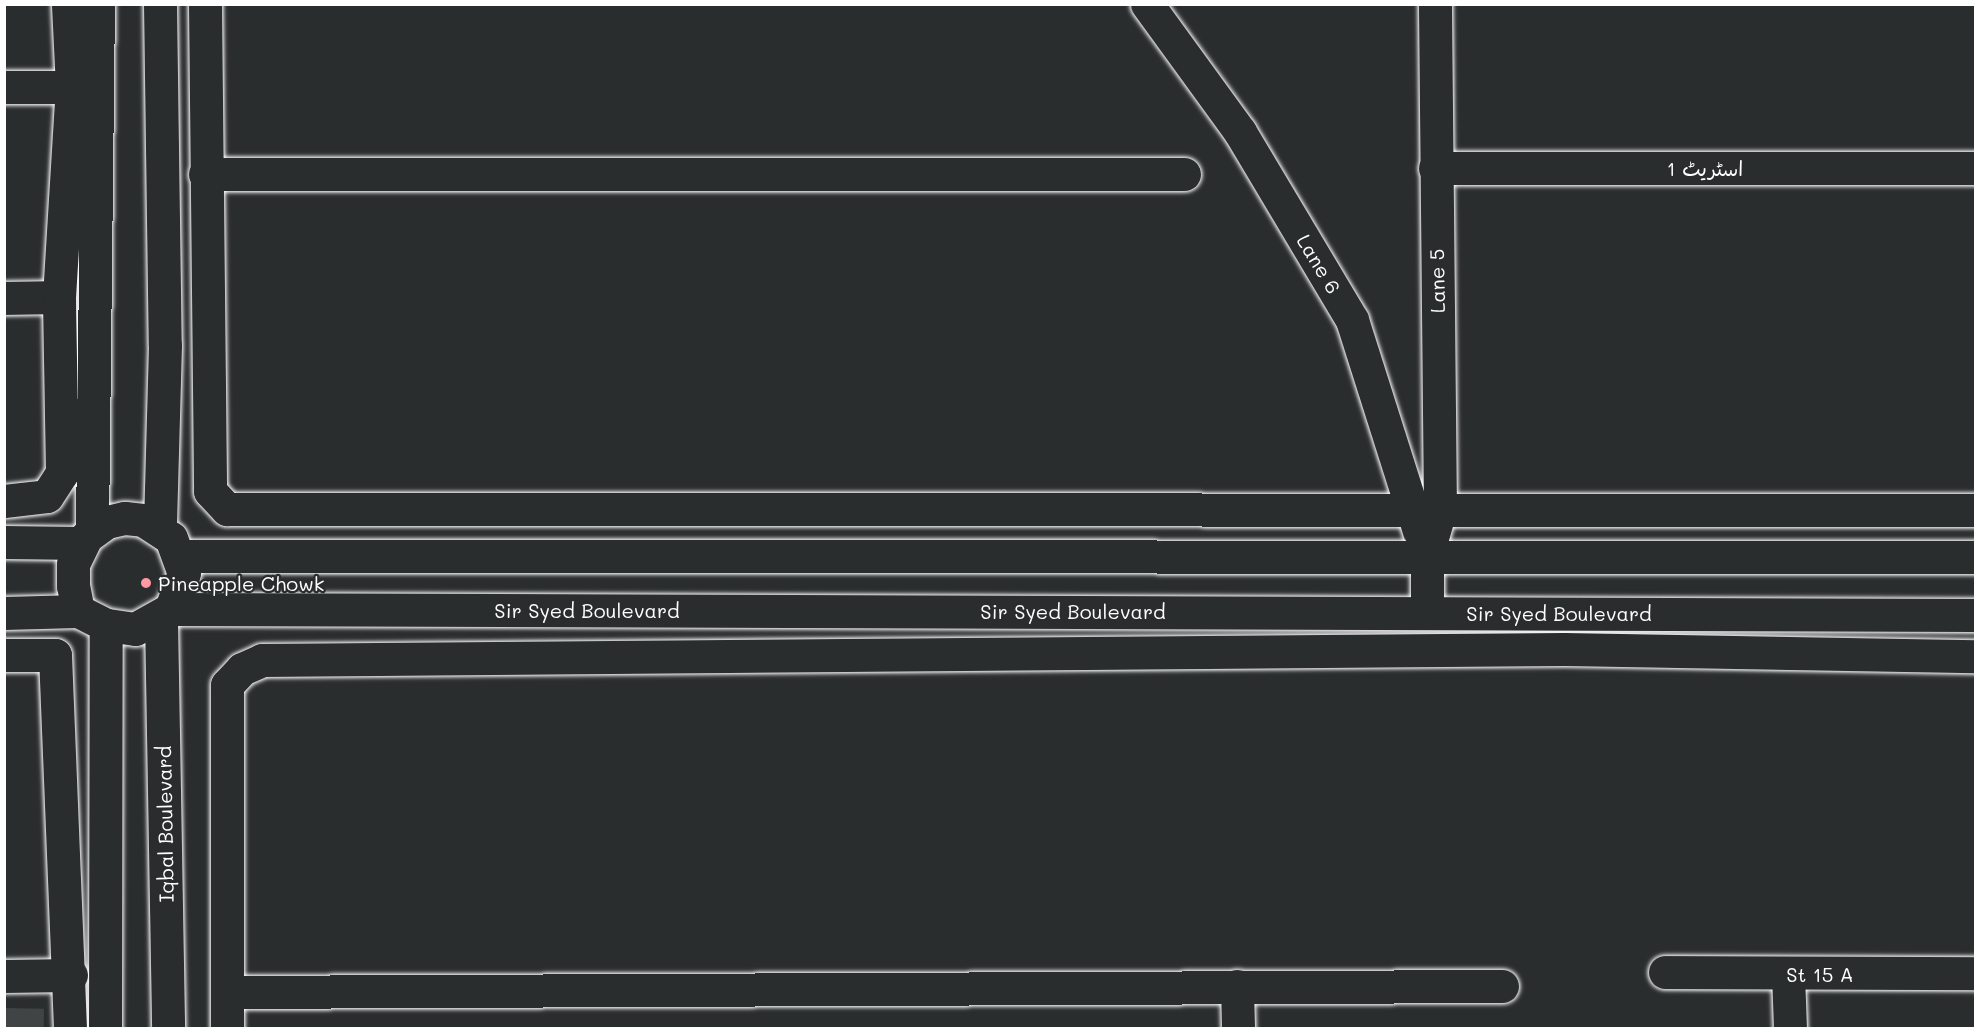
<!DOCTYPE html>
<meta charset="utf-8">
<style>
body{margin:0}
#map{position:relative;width:1980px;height:1033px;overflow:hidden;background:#2a2d2e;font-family:Mali,"Playpen Sans Arabic",sans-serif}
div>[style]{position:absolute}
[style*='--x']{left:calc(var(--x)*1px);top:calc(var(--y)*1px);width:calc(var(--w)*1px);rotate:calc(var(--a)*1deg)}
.green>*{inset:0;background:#414445;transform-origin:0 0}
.roads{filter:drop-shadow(0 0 2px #fff) drop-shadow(0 0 2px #fff)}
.minor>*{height:33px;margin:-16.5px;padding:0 16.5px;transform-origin:16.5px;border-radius:16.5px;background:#2a2d2e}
.dots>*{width:16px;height:16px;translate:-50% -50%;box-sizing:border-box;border:3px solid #2a2d2e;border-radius:50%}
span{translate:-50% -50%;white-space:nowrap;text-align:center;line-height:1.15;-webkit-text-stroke:4.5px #2a2d2e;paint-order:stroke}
.street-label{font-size:20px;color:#fff}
.poi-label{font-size:20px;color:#fff}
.left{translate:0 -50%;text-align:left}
.frame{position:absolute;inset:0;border:6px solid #fff;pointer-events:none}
</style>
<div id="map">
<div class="green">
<div style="left:5px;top:1008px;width:39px;height:20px;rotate:1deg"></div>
</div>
<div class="roads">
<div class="minor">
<div style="--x:160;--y:4;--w:341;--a:89.2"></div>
<div style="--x:165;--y:345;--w:183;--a:91.6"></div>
<div style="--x:205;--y:4;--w:487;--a:89.4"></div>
<div style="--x:210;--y:491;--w:25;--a:47"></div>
<div style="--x:227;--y:509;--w:1749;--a:0.03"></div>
<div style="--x:1147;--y:4;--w:158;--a:54"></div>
<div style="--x:1240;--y:132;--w:219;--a:59.2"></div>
<div style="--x:1352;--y:320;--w:221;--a:72.4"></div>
<div style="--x:4;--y:87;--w:68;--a:0"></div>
<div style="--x:1435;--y:168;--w:541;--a:0"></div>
<div style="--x:205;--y:174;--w:979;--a:0"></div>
<div style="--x:4;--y:298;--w:55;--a:-1"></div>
<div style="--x:4;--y:501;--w:43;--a:-6.6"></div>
<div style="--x:47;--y:496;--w:27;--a:-57"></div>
<div style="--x:62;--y:473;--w:176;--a:-91"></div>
<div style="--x:59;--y:297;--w:210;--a:-86.5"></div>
<div style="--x:72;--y:87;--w:83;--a:-92.8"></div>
<div style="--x:125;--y:518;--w:18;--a:6"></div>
<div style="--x:143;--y:520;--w:33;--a:33"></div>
<div style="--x:171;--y:538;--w:37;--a:70"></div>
<div style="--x:184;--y:573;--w:38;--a:110"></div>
<div style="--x:171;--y:609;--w:41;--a:150.9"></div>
<div style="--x:135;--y:629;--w:29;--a:-172"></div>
<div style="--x:106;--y:625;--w:31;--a:-153"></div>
<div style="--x:78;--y:611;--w:25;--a:-101"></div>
<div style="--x:73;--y:586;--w:22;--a:-90"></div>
<div style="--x:73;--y:564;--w:30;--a:-64"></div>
<div style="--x:86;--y:537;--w:26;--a:-36"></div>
<div style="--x:107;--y:522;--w:18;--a:-13"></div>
<div style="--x:92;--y:531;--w:527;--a:-89.35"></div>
<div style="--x:4;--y:542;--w:77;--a:0.7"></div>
<div style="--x:182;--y:556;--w:1794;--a:0.03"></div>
<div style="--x:171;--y:609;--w:1805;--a:0.19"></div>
<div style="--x:1427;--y:612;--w:57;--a:-90"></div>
<div style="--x:1427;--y:555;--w:47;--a:-73.9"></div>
<div style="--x:1440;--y:510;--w:506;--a:-90.57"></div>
<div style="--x:4;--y:613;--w:74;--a:-1.5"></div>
<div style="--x:161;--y:619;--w:409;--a:89"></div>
<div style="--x:4;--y:655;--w:51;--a:0"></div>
<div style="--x:55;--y:655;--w:373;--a:87.7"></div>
<div style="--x:1665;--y:972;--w:311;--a:0.2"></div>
<div style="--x:1788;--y:974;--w:54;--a:87.9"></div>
<div style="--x:4;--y:976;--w:67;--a:-0.9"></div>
<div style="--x:1237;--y:986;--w:42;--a:88.6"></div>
<div style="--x:227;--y:992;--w:1275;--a:-0.27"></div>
<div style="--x:105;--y:1028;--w:403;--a:-89.9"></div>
<div style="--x:227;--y:1028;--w:343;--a:-90"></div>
<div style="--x:227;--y:685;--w:22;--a:-47"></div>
<div style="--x:242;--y:669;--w:22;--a:-24"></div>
<div style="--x:262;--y:660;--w:1302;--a:-0.48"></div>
<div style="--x:1564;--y:649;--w:412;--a:1"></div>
</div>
</div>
<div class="dots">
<div style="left:146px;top:583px;background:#ff9aa2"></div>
</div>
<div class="street-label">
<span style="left:1705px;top:168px">اسٹریٹ 1</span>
<span style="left:1319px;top:264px;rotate:59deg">Lane 6</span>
<span style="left:1437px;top:281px;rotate:-91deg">Lane 5</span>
<span style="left:587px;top:610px">Sir Syed Boulevard</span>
<span style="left:1073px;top:611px">Sir Syed Boulevard</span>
<span style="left:1559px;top:613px">Sir Syed Boulevard</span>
<span style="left:165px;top:824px;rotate:-91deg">Iqbal Boulevard</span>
<span style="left:1820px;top:974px">St 15 A</span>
</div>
<div class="poi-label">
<span class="left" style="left:158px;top:583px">Pineapple Chowk</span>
</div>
<div class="frame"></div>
</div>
